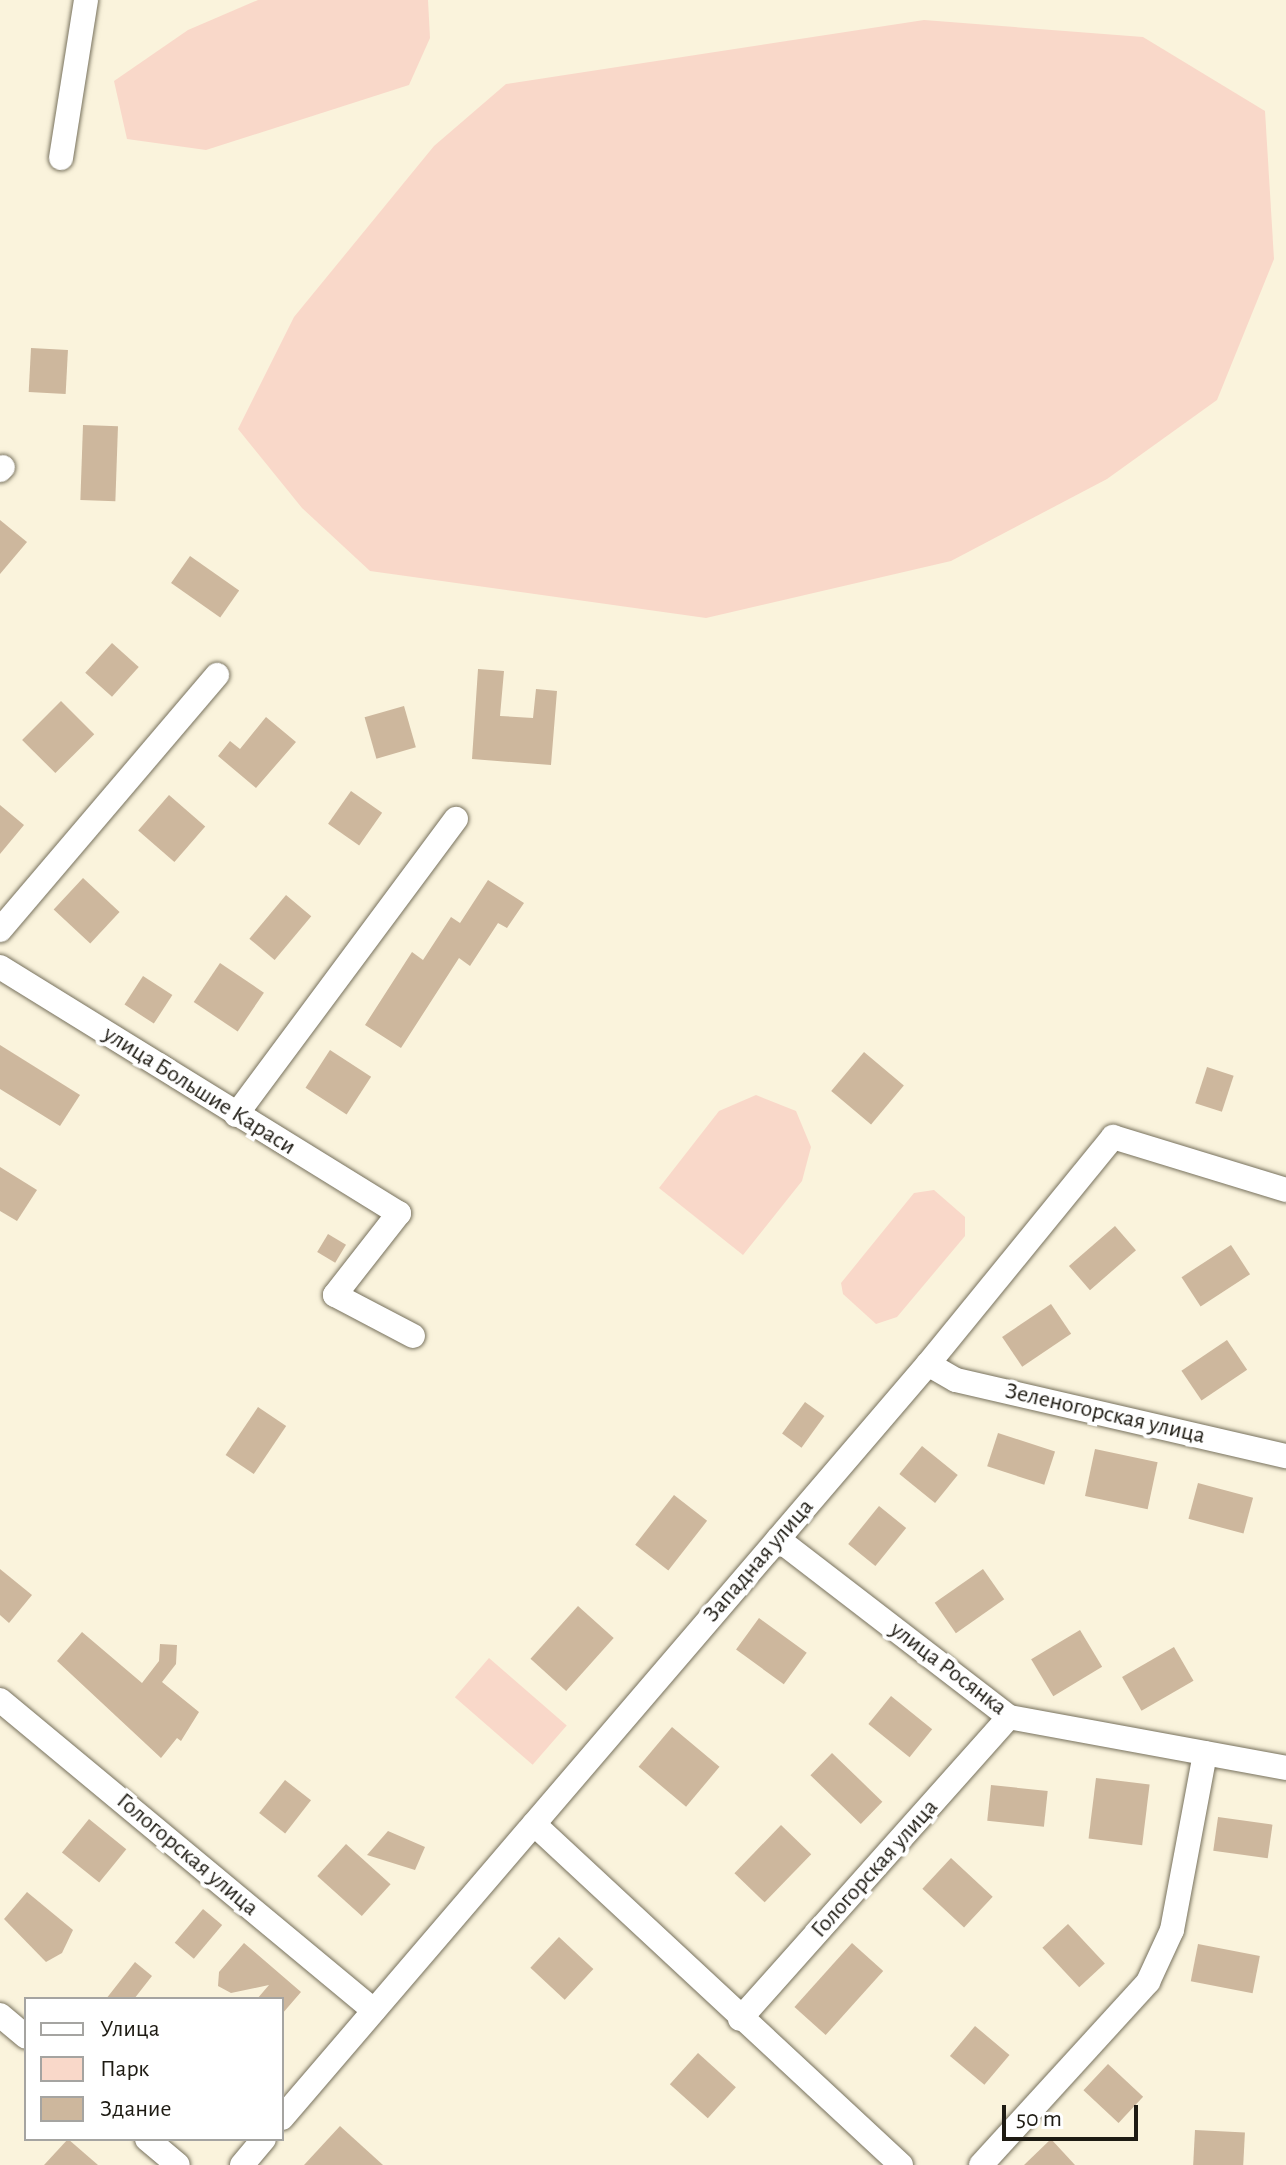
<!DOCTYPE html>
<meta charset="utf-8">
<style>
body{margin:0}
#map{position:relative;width:1286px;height:2165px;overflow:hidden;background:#faf3dc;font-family:"Alegreya Sans",sans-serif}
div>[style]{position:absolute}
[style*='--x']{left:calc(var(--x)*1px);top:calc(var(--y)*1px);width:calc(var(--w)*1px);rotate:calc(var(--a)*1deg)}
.green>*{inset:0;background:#f9d8c9;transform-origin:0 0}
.building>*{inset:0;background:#cdb79d;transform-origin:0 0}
.roads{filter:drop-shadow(0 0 2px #77715d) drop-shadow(0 0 2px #77715d)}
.minor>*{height:24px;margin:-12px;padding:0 12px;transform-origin:12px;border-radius:12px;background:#fff}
span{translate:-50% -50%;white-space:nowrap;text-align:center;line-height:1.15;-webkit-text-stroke:8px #fff;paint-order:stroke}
.street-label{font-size:24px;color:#1e1b13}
.legend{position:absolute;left:24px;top:1997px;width:260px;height:144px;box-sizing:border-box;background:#fff;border:2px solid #a5a4a1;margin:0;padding:10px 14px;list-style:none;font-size:24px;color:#1e1b13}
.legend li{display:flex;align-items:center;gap:16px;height:40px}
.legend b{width:40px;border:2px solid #a5a4a1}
.scale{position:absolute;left:1002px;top:2105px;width:136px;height:36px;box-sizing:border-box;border:4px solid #1e1b13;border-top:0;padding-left:10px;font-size:24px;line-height:28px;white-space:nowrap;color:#1e1b13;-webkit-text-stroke:6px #fff;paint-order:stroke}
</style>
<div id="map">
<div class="green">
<div style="clip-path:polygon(258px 0,428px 0,430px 38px,409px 85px,206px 150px,127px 139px,114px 81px,188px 30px)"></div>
<div style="clip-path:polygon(924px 20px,1143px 37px,1265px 111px,1274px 259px,1217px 400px,1107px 479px,951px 561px,706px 618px,370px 571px,302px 508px,238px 429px,294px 317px,434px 146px,506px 84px)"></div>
<div style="clip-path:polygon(756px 1095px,796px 1111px,811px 1147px,802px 1181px,743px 1255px,659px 1188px,719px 1111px)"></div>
<div style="clip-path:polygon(934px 1190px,965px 1217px,965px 1236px,897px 1317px,876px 1324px,843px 1294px,841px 1283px,914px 1193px)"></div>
<div style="left:489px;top:1658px;width:103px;height:52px;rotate:41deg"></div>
</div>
<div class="building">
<div style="left:31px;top:348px;width:37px;height:44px;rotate:3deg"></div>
<div style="left:83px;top:425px;width:35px;height:75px;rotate:2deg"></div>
<div style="clip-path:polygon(0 520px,27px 542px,0 574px)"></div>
<div style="left:190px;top:556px;width:60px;height:33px;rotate:35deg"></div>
<div style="left:112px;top:643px;width:36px;height:40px;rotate:42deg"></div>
<div style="clip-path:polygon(478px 669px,504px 671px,500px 716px,533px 718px,536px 689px,557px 691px,551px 765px,472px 759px)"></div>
<div style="left:61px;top:701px;width:47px;height:55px;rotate:45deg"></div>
<div style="left:404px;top:706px;width:43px;height:41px;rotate:74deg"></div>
<div style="clip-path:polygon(266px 717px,296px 742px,256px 788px,218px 756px,230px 741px,240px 749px)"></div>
<div style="left:351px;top:791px;width:38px;height:40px;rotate:35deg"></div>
<div style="left:169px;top:795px;width:48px;height:47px;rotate:41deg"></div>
<div style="clip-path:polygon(0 805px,24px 825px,0 854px)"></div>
<div style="left:83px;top:878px;width:50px;height:43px;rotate:43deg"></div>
<div style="clip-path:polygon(488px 880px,524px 903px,507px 928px,498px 923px,470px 966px,459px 958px,401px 1048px,365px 1025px,412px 952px,423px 960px,451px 917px,460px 923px)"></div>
<div style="left:286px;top:895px;width:33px;height:57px;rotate:40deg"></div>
<div style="left:220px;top:963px;width:53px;height:47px;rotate:34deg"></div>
<div style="left:143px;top:976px;width:35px;height:34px;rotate:33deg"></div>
<div style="clip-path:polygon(0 1045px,80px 1095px,60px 1126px,0 1089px)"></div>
<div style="left:330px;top:1050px;width:49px;height:45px;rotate:33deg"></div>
<div style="left:864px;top:1052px;width:52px;height:51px;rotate:40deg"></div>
<div style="left:1207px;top:1067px;width:28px;height:38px;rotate:18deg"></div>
<div style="clip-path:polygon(0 1167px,37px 1190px,17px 1221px,0 1211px)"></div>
<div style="left:1115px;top:1226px;width:32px;height:61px;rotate:49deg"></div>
<div style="left:328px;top:1234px;width:21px;height:21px;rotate:31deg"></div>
<div style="left:1231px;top:1245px;width:35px;height:59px;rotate:57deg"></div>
<div style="left:1051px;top:1304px;width:36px;height:59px;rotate:56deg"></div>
<div style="left:1227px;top:1340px;width:36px;height:55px;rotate:56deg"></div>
<div style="left:805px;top:1402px;width:24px;height:39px;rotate:36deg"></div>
<div style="left:258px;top:1407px;width:34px;height:58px;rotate:34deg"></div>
<div style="left:998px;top:1433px;width:60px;height:35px;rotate:18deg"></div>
<div style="left:922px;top:1446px;width:46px;height:36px;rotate:39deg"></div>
<div style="left:1095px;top:1449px;width:64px;height:48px;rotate:12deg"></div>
<div style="left:1198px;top:1483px;width:57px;height:37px;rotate:15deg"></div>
<div style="left:674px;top:1495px;width:42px;height:63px;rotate:38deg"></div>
<div style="left:879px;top:1506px;width:35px;height:49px;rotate:39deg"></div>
<div style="clip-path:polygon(0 1569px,32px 1595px,9px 1623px,0 1615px)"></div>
<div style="left:983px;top:1569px;width:37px;height:59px;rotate:55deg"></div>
<div style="left:578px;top:1606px;width:48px;height:71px;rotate:42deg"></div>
<div style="left:759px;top:1618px;width:59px;height:39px;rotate:36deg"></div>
<div style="left:1080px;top:1630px;width:43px;height:57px;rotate:59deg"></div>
<div style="clip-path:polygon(82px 1632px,142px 1683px,159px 1661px,160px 1644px,177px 1645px,176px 1664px,162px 1682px,199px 1712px,181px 1741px,177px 1738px,161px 1758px,57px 1661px)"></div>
<div style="left:1174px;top:1647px;width:39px;height:60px;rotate:60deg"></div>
<div style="left:891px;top:1696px;width:53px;height:36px;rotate:39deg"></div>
<div style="left:672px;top:1727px;width:62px;height:52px;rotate:40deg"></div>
<div style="left:832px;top:1753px;width:70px;height:31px;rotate:44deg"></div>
<div style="left:1096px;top:1778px;width:54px;height:61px;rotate:7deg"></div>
<div style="left:285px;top:1780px;width:33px;height:42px;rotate:38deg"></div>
<div style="left:991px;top:1785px;width:57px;height:36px;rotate:6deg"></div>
<div style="left:1218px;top:1817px;width:55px;height:34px;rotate:8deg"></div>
<div style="left:89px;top:1819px;width:48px;height:43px;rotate:39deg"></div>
<div style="left:781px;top:1825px;width:42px;height:67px;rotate:44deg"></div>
<div style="clip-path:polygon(388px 1831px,425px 1847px,415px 1870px,367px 1855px)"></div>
<div style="left:346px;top:1844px;width:60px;height:43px;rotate:42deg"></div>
<div style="left:951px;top:1858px;width:57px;height:42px;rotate:43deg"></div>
<div style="clip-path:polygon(27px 1892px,73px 1930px,62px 1953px,46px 1962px,4px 1919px)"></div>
<div style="left:203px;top:1909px;width:25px;height:44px;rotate:40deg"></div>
<div style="left:1068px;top:1924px;width:54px;height:35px;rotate:47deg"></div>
<div style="left:559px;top:1937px;width:47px;height:42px;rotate:43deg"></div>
<div style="clip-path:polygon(244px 1943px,301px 1992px,282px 2014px,282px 1999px,257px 1999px,269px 1985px,231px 1993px,218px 1986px,219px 1972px)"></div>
<div style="left:852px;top:1943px;width:42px;height:86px;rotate:42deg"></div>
<div style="left:1198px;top:1944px;width:63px;height:38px;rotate:11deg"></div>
<div style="clip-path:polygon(135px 1962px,152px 1976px,134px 1999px,106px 1999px)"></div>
<div style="left:975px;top:2026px;width:45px;height:39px;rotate:40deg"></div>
<div style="left:698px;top:2053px;width:51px;height:42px;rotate:42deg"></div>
<div style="left:1108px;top:2064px;width:48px;height:36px;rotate:43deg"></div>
<div style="clip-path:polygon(340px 2126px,383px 2165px,304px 2165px)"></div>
<div style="left:1195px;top:2130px;width:50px;height:35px;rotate:3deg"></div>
<div style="clip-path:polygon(68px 2139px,98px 2165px,44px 2165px)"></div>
<div style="clip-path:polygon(1051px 2139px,1075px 2165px,1024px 2165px)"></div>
</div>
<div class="roads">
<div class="minor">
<div style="--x:61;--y:158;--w:160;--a:-81"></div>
<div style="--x:0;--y:470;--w:4;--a:-45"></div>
<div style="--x:0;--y:930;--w:335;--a:-49.6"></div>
<div style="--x:0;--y:967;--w:469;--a:31.7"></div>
<div style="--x:399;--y:1213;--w:104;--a:128"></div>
<div style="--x:335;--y:1295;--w:88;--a:27.7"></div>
<div style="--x:236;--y:1115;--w:369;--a:-53.4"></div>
<div style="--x:928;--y:1364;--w:32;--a:30"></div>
<div style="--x:956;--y:1380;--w:339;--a:13"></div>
<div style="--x:778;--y:1539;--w:292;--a:37.6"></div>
<div style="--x:1009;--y:1717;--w:282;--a:10.4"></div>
<div style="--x:0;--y:1700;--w:486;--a:39.7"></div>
<div style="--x:534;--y:1824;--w:501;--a:42.9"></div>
<div style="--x:0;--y:2015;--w:34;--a:40"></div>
<div style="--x:740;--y:2019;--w:404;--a:-48.3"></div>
<div style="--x:282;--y:2118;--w:993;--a:-49.41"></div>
<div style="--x:928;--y:1364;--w:293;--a:-50.8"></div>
<div style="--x:1113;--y:1137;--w:181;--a:17"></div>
<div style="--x:147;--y:2139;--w:40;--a:40"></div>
<div style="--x:242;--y:2165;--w:34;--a:-50"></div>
<div style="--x:981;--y:2165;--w:248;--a:-47.6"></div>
<div style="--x:1148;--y:1982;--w:57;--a:-65.2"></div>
<div style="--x:1172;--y:1930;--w:180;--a:-79.4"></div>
</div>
</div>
<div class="street-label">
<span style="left:199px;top:1091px;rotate:32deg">улица Большие Караси</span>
<span style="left:1105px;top:1414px;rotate:13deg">Зеленогорская улица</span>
<span style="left:759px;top:1561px;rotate:-49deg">Западная улица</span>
<span style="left:948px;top:1669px;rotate:37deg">улица Росянка</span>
<span style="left:187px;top:1855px;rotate:40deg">Гологорская улица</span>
<span style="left:875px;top:1869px;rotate:-48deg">Гологорская улица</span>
</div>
<ul class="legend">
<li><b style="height:10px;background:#fff"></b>Улица</li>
<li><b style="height:22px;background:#f9d8c9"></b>Парк</li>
<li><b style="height:22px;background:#cdb79d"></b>Здание</li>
</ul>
<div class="scale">50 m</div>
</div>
